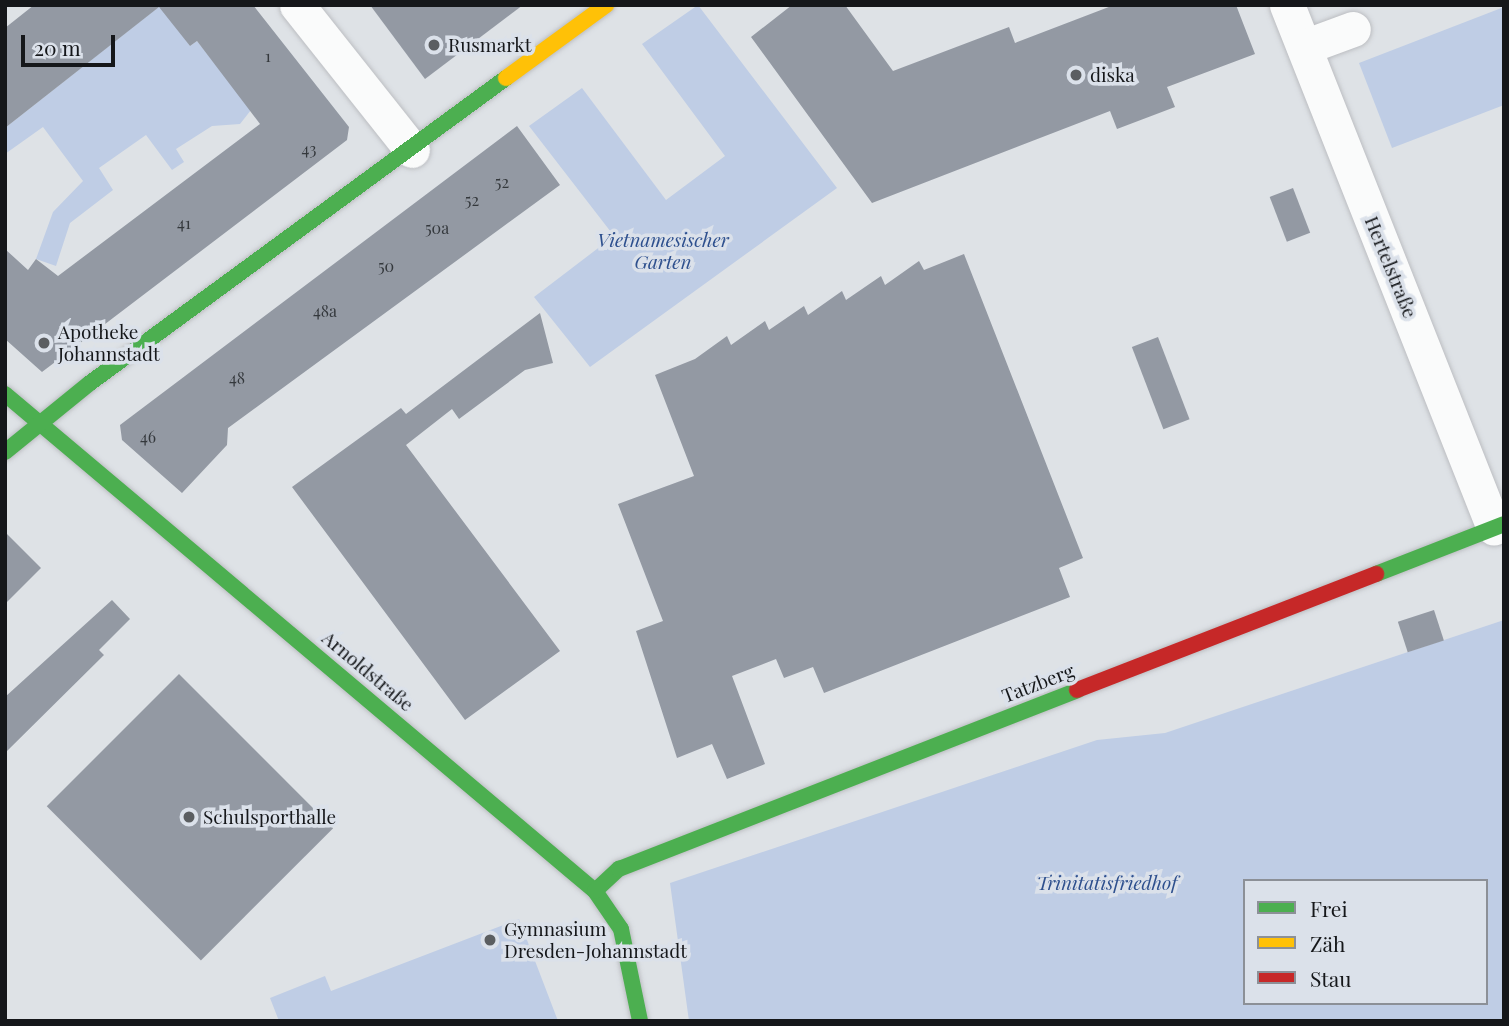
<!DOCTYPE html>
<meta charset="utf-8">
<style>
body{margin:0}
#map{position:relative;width:1509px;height:1026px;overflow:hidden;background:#dee2e6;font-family:"Playfair Display",serif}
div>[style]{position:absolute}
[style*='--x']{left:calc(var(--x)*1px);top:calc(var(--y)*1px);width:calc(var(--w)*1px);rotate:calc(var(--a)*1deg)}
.green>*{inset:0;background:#bfcde5}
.building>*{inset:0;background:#9399a3;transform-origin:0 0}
.roads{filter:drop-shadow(0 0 2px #bcbec2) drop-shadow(0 0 2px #bcbec2)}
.street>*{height:35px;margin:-17.5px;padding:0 17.5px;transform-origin:17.5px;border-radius:17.5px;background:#fafbfb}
.fast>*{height:16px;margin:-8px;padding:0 8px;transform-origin:8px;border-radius:8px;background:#4caf50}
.slow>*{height:16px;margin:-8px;padding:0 8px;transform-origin:8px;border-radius:8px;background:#ffc107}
.jam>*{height:16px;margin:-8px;padding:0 8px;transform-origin:8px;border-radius:8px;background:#c62828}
.dots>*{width:19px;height:19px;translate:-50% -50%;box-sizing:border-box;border:4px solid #dbe1ea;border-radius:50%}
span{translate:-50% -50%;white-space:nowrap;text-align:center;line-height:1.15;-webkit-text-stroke:7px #dbe1ea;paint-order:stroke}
.number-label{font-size:16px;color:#34383c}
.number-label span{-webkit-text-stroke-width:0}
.poi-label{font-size:19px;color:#15171a}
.left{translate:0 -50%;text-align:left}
.park-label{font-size:19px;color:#2e508e;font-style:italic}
.street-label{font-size:19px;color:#15171a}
.frame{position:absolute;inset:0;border:7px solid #15171a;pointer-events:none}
.legend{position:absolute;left:1243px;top:879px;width:245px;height:126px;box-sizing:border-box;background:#dbe1ea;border:2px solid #8c9097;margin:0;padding:9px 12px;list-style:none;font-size:21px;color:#15171a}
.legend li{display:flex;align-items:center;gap:14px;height:35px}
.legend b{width:35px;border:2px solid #8c9097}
.scale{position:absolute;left:21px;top:35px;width:94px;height:32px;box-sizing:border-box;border:4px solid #15171a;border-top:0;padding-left:9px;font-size:21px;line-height:24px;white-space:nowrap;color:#15171a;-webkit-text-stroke:5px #dbe1ea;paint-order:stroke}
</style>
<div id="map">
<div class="green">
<div style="clip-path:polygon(161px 5px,190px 46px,197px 41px,251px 110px,240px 124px,212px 126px,176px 149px,184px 162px,172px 170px,146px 135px,99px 168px,113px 190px,70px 223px,56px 266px,36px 259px,53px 212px,83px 181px,43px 127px,5px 154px,5px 128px)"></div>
<div style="clip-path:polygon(698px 5px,837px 188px,590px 367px,534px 297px,614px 236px,529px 126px,582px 88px,666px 200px,725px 156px,642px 44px)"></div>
<div style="clip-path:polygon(1504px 7px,1504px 105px,1392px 148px,1359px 63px)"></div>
<div style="clip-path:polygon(evenodd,1504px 620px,1504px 1021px,689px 1021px,670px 883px,1097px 740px,1165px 733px,1504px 620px,1245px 881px,1486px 881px,1486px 1003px,1245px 1003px,1245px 881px)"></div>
<div style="clip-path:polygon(519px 919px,558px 1021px,279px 1021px,270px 998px,325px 976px,331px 991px)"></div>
</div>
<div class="building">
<div style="clip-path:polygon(34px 5px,253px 5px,349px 127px,347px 140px,42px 372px,5px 339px,5px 249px,28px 270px,36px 259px,58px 276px,260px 124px,197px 41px,190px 46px,159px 7px,5px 128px,5px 28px)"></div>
<div style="clip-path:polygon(370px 5px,523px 5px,425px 79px)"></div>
<div style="clip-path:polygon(792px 5px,845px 5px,893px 71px,1009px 27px,1015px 43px,1114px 5px,1236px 5px,1255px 54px,1167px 87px,1175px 107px,1117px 129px,1110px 111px,872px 203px,751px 37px)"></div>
<div style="clip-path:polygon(517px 126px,560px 185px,228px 428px,227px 445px,182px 493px,122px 440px,120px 425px)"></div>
<div style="left:1293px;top:188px;width:48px;height:25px;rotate:69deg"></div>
<div style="clip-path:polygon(964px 254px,1083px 558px,1059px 568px,1070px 597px,824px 693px,813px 667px,784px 678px,776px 659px,732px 676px,765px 764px,727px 779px,712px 744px,677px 758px,636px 631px,663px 621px,618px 504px,694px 476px,655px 375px,695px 359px,727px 336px,731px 345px,765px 321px,769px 330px,804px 306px,808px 315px,842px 291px,846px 300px,881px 276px,885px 285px,919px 261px,924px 270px)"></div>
<div style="clip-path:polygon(540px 313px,553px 363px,525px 370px,459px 419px,452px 409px,406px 445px,560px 651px,465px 720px,292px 487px,401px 408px,406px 414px)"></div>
<div style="left:1158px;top:337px;width:88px;height:28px;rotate:69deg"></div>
<div style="clip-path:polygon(5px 532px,41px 568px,5px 604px)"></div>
<div style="clip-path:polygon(112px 600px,130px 619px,99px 650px,104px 655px,5px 753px,5px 697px)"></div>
<div style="left:1434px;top:610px;width:32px;height:38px;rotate:72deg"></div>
<div style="left:179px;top:674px;width:218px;height:187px;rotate:45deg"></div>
</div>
<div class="roads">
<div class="street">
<div style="--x:297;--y:5;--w:185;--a:51.6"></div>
<div style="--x:1287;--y:5;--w:562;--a:68.41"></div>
<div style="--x:1304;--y:47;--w:52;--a:-20.2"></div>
</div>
<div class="fast">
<div style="--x:5;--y:394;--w:771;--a:40.11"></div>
<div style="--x:595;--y:891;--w:46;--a:55.6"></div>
<div style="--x:621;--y:929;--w:94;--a:78.3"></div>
<div style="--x:5;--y:452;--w:109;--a:-39.1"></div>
<div style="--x:90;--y:383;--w:516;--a:-36.25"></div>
<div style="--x:1376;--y:574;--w:137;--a:-21.3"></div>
<div style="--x:595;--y:891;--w:33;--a:-43"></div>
<div style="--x:619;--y:869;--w:492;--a:-21.3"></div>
</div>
<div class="slow">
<div style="--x:506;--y:78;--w:124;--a:-36.1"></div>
</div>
<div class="jam">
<div style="--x:1077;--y:690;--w:321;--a:-21.2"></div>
</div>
</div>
<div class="dots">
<div style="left:434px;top:45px;background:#5b5e61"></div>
<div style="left:1076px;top:75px;background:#5b5e61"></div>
<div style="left:44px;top:343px;background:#5b5e61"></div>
<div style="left:189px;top:817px;background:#5b5e61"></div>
<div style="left:490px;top:940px;background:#5b5e61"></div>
</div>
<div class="number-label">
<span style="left:268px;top:56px">1</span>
<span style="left:309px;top:149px">43</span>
<span style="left:502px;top:182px">52</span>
<span style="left:472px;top:200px">52</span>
<span style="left:184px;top:223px">41</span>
<span style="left:437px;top:228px">50a</span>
<span style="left:386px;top:266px">50</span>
<span style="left:325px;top:311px">48a</span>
<span style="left:237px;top:378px">48</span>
<span style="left:148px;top:437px">46</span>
</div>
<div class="poi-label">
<span class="left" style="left:448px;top:45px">Rusmarkt</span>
<span class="left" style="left:1090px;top:75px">diska</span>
<span class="left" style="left:58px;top:343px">Apotheke<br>Johannstadt</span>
<span class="left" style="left:203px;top:817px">Schulsporthalle</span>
<span class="left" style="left:504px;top:940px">Gymnasium<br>Dresden-Johannstadt</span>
</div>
<div class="park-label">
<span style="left:663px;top:251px">Vietnamesischer<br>Garten</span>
<span style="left:1107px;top:883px">Trinitatisfriedhof</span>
</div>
<div class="street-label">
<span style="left:1391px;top:267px;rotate:68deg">Hertelstraße</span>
<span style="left:368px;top:671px;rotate:40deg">Arnoldstraße</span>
<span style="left:1038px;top:683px;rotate:-21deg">Tatzberg</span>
</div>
<div class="frame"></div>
<ul class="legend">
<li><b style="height:9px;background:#4caf50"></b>Frei</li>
<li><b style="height:9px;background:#ffc107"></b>Zäh</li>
<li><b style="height:9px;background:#c62828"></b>Stau</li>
</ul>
<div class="scale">20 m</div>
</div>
